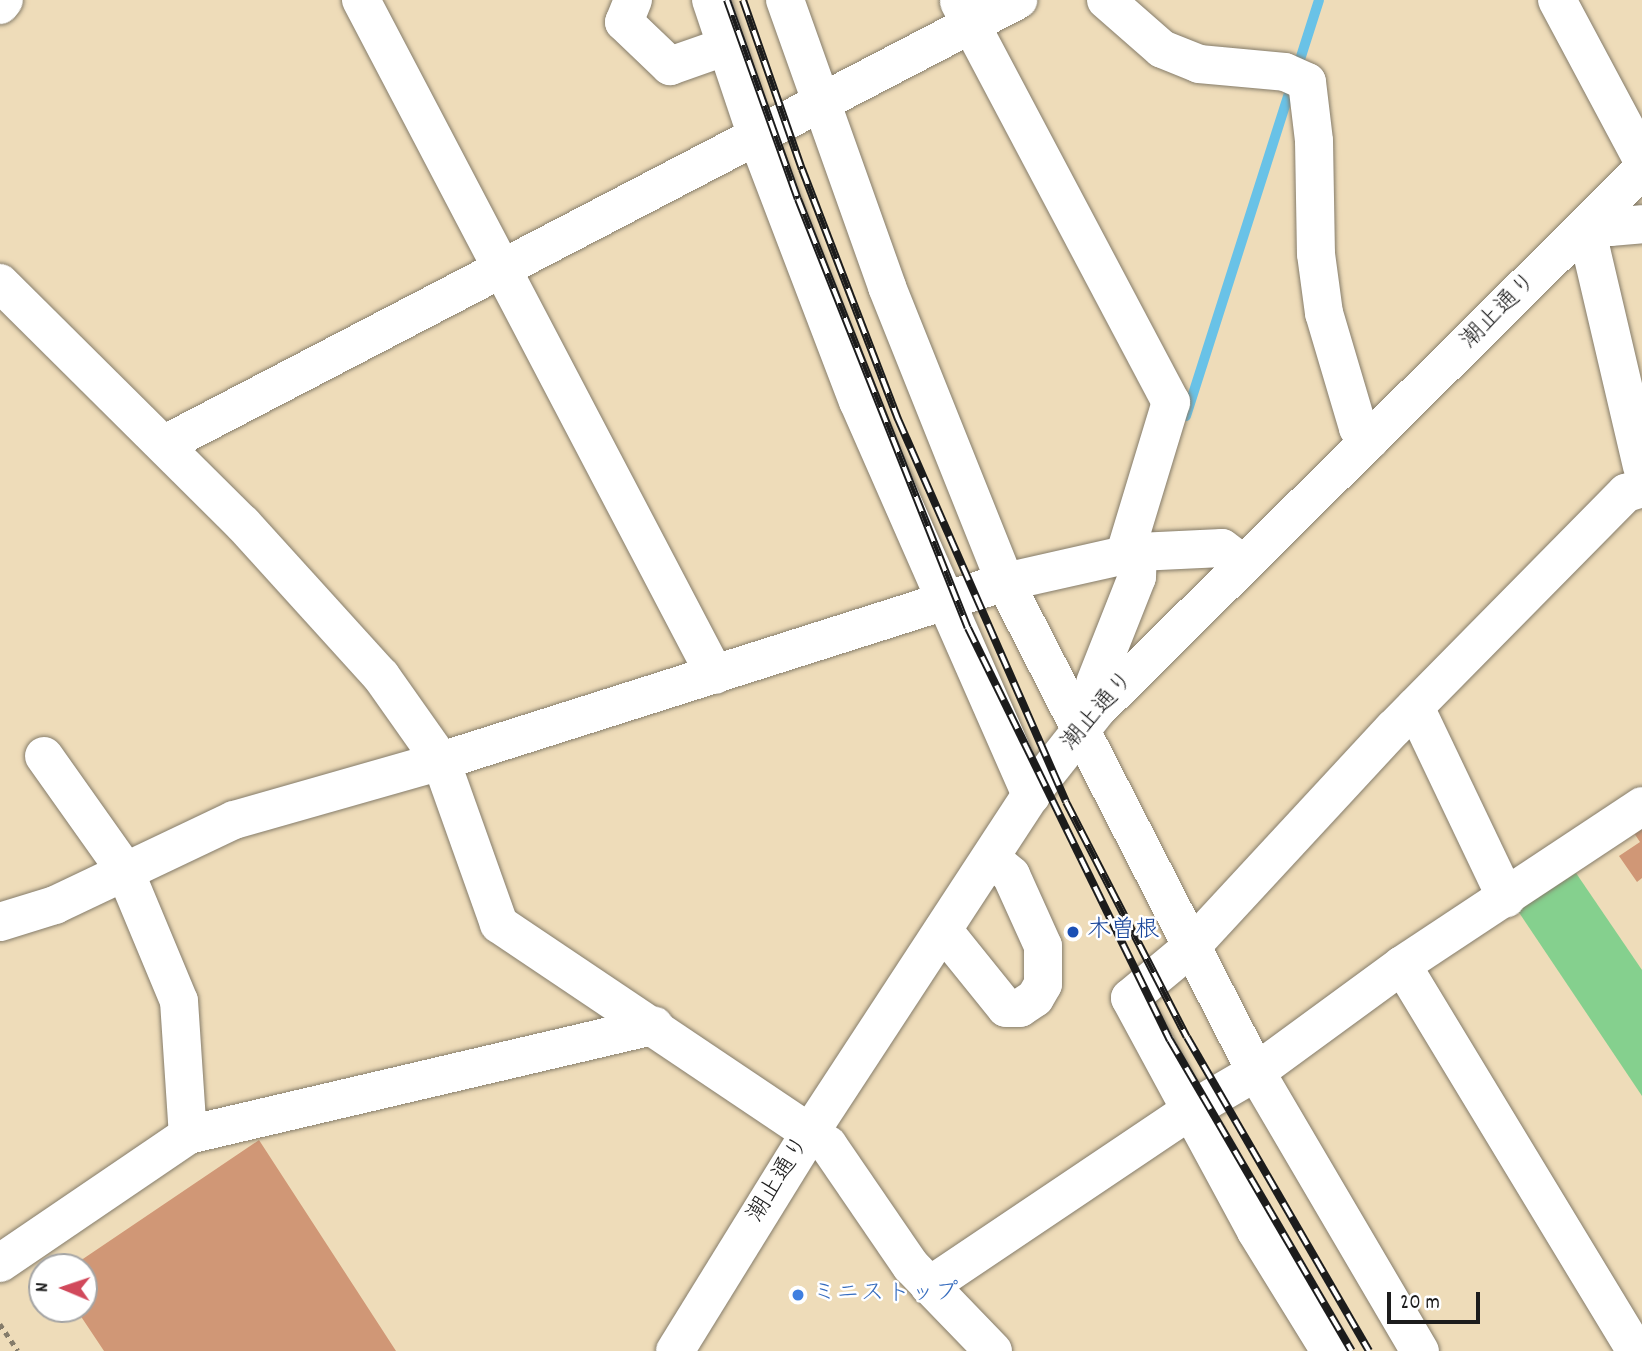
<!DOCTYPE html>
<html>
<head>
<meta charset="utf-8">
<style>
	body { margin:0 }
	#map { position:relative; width:1642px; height:1351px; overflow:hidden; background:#eedcb9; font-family:Dekko,"Klee One",sans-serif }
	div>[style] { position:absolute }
	.green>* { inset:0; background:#85d08e }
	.stream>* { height:10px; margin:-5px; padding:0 5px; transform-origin:5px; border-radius:5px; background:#69c2e7 }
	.building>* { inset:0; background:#d09776 }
	.path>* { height:4.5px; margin-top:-2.25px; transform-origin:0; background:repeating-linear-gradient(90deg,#857c6a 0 5px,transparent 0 10px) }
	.roads { filter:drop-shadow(0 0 2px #857c6a) drop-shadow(0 0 2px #857c6a) }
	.minor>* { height:38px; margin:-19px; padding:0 19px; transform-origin:19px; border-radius:19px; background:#fff }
	.rail>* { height:8px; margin-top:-4px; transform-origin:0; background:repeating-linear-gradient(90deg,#fff 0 16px,#1c1c1c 0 32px); box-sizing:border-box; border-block:2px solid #1c1c1c }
	.dots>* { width:19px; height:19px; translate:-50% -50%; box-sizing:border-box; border:4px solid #fff; border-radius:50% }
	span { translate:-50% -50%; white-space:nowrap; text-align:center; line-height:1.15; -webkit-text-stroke:5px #fff; paint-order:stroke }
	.street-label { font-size:24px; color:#1c1c1c }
	.transit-label { font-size:24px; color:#164399 }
	.left { translate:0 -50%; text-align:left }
	.shop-label { font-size:24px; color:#366cbe }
	.north { position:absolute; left:28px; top:1253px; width:70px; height:70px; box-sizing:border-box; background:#fff; border:2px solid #a4a4a4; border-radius:50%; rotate:272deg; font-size:19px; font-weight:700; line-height:28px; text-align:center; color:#1c1c1c }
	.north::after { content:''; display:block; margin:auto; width:24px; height:32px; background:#d1495b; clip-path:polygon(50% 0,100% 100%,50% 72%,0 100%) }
	.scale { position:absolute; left:1387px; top:1292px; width:93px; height:32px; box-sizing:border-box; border:4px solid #1c1c1c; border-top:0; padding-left:9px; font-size:21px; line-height:24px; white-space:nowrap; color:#1c1c1c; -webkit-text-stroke:5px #fff; paint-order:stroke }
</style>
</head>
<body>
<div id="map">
	<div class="green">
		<i style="clip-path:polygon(1576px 873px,1642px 970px,1642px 1096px,1518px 911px)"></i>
	</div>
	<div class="stream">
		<i style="left:1297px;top:69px;width:72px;rotate:-72.3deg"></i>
		<i style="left:1186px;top:416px;width:349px;rotate:-72.3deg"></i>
	</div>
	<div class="building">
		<i style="clip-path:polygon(1642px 828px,1642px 878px,1637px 882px,1619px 856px,1640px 842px,1634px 833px)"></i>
		<i style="clip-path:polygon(259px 1140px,396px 1351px,104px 1351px,76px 1309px,84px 1309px,84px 1267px,71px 1267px)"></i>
	</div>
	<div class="path">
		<i style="left:0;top:1324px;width:32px;rotate:56deg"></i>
	</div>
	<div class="roads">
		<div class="minor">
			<i style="left:361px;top:0;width:762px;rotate:62.33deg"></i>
			<i style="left:633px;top:0;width:24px;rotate:112deg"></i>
			<i style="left:624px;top:22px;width:64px;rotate:43.7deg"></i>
			<i style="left:670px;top:66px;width:60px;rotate:-19.3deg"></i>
			<i style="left:711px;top:0;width:145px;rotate:71.4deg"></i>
			<i style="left:757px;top:137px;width:283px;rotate:69.1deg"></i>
			<i style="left:858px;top:401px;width:431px;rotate:66.3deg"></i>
			<i style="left:785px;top:0;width:305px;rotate:70.4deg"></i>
			<i style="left:887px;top:287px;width:318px;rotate:68.2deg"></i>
			<i style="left:1005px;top:582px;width:551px;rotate:62.88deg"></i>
			<i style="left:1256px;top:1072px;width:324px;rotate:59.6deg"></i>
			<i style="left:1106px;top:0;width:74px;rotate:41.2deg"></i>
			<i style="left:1162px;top:49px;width:40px;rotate:22deg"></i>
			<i style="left:1199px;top:64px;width:86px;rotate:5.3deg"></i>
			<i style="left:1285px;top:72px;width:24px;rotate:24deg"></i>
			<i style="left:1307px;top:82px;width:59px;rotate:83.2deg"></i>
			<i style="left:1314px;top:141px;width:113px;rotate:89deg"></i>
			<i style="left:1316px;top:254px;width:60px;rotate:82.3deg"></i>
			<i style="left:1324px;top:313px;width:120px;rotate:73.5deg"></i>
			<i style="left:1358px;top:428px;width:17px;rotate:45deg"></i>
			<i style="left:1557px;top:0;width:180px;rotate:61.9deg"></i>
			<i style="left:959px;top:2px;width:453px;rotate:62.1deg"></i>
			<i style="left:1171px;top:402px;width:158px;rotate:106.9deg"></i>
			<i style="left:0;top:5px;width:6px;rotate:-51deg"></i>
			<i style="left:1597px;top:216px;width:17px;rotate:40deg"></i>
			<i style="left:1610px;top:227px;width:32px;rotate:-5deg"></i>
			<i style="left:1577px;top:235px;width:20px;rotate:45deg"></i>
			<i style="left:1591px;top:249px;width:223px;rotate:76.8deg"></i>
			<i style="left:0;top:283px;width:342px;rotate:44.8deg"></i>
			<i style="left:243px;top:524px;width:205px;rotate:47.8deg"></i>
			<i style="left:381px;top:676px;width:104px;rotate:54.8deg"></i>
			<i style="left:441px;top:761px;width:173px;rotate:70.4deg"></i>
			<i style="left:499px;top:924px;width:396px;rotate:33.9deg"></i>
			<i style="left:828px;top:1145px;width:147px;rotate:55.6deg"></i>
			<i style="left:911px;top:1266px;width:118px;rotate:46deg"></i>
			<i style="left:165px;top:444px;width:962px;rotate:-27.5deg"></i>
			<i style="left:1095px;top:683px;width:114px;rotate:-68.4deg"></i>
			<i style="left:1137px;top:577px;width:25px;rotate:-88deg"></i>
			<i style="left:1415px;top:707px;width:212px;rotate:64.5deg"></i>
			<i style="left:44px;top:756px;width:138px;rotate:54.7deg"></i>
			<i style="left:124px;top:869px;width:143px;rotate:67.4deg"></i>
			<i style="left:179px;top:1001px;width:134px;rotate:86.2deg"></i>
			<i style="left:0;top:922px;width:58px;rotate:-17.2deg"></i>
			<i style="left:55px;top:905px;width:198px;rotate:-25.4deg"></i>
			<i style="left:234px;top:820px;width:215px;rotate:-15.9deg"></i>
			<i style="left:441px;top:761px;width:592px;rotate:-17.61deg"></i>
			<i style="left:1005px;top:582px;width:136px;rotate:-12.7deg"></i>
			<i style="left:1138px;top:552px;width:84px;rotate:-2.7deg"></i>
			<i style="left:1222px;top:548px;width:25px;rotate:37deg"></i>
			<i style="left:943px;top:930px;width:100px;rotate:51.1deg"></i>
			<i style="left:1006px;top:1008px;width:14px"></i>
			<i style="left:1020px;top:1008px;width:18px;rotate:-34deg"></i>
			<i style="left:1035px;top:998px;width:16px;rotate:-60deg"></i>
			<i style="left:1043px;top:984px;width:38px;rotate:-90deg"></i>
			<i style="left:1043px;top:946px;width:78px;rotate:-114.3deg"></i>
			<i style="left:1011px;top:875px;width:25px;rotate:-140deg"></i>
			<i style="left:1402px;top:965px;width:451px;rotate:58.8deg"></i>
			<i style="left:0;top:1263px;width:227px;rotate:-34.2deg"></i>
			<i style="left:188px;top:1135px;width:479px;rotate:-13.2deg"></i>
			<i style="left:929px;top:1286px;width:316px;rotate:-33.9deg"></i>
			<i style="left:1191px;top:1110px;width:75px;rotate:-30.3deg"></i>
			<i style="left:1256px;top:1072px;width:181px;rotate:-36.2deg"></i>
			<i style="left:1402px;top:965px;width:288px;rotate:-33.5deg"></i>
			<i style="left:675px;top:1351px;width:259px;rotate:-58.3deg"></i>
			<i style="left:811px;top:1131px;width:411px;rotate:-56.8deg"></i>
			<i style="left:1036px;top:787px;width:97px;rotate:-51.7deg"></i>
			<i style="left:1096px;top:711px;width:769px;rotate:-44.74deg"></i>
			<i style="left:1330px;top:1351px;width:141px;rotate:-121.7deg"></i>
			<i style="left:1256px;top:1231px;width:265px;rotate:-118.4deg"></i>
			<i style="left:1130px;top:998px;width:78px;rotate:-39.8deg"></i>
			<i style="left:1190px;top:948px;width:299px;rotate:-47.2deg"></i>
			<i style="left:1393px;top:729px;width:332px;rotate:-45.4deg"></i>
			<i style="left:1626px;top:493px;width:17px;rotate:-17deg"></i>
		</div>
	</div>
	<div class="rail">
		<i style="left:727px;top:0;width:211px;rotate:70.4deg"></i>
		<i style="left:798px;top:199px;width:461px;rotate:68.4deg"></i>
		<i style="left:968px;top:628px;width:459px;rotate:63.9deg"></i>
		<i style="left:1170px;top:1040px;width:360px;rotate:59.7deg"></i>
		<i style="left:743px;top:0;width:179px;rotate:70.8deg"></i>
		<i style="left:802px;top:169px;width:268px;rotate:69deg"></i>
		<i style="left:898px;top:419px;width:418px;rotate:66.3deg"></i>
		<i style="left:1066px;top:802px;width:264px;rotate:62.8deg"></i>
		<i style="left:1187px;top:1037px;width:363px;rotate:59.9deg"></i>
	</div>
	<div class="dots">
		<i style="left:1073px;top:932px;background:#1a4fb4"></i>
		<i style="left:798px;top:1295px;background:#3f7fe0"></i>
	</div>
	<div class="street-label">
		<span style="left:1500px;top:312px;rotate:-45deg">潮止通り</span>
		<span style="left:1099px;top:712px;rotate:-49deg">潮止通り</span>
		<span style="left:780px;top:1180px;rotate:-58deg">潮止通り</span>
	</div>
	<div class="transit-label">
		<span class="left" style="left:1087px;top:932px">木曽根</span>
	</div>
	<div class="shop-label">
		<span class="left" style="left:812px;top:1295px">ミニストップ</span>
	</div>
	<div class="north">N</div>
	<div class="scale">20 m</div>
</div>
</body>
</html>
